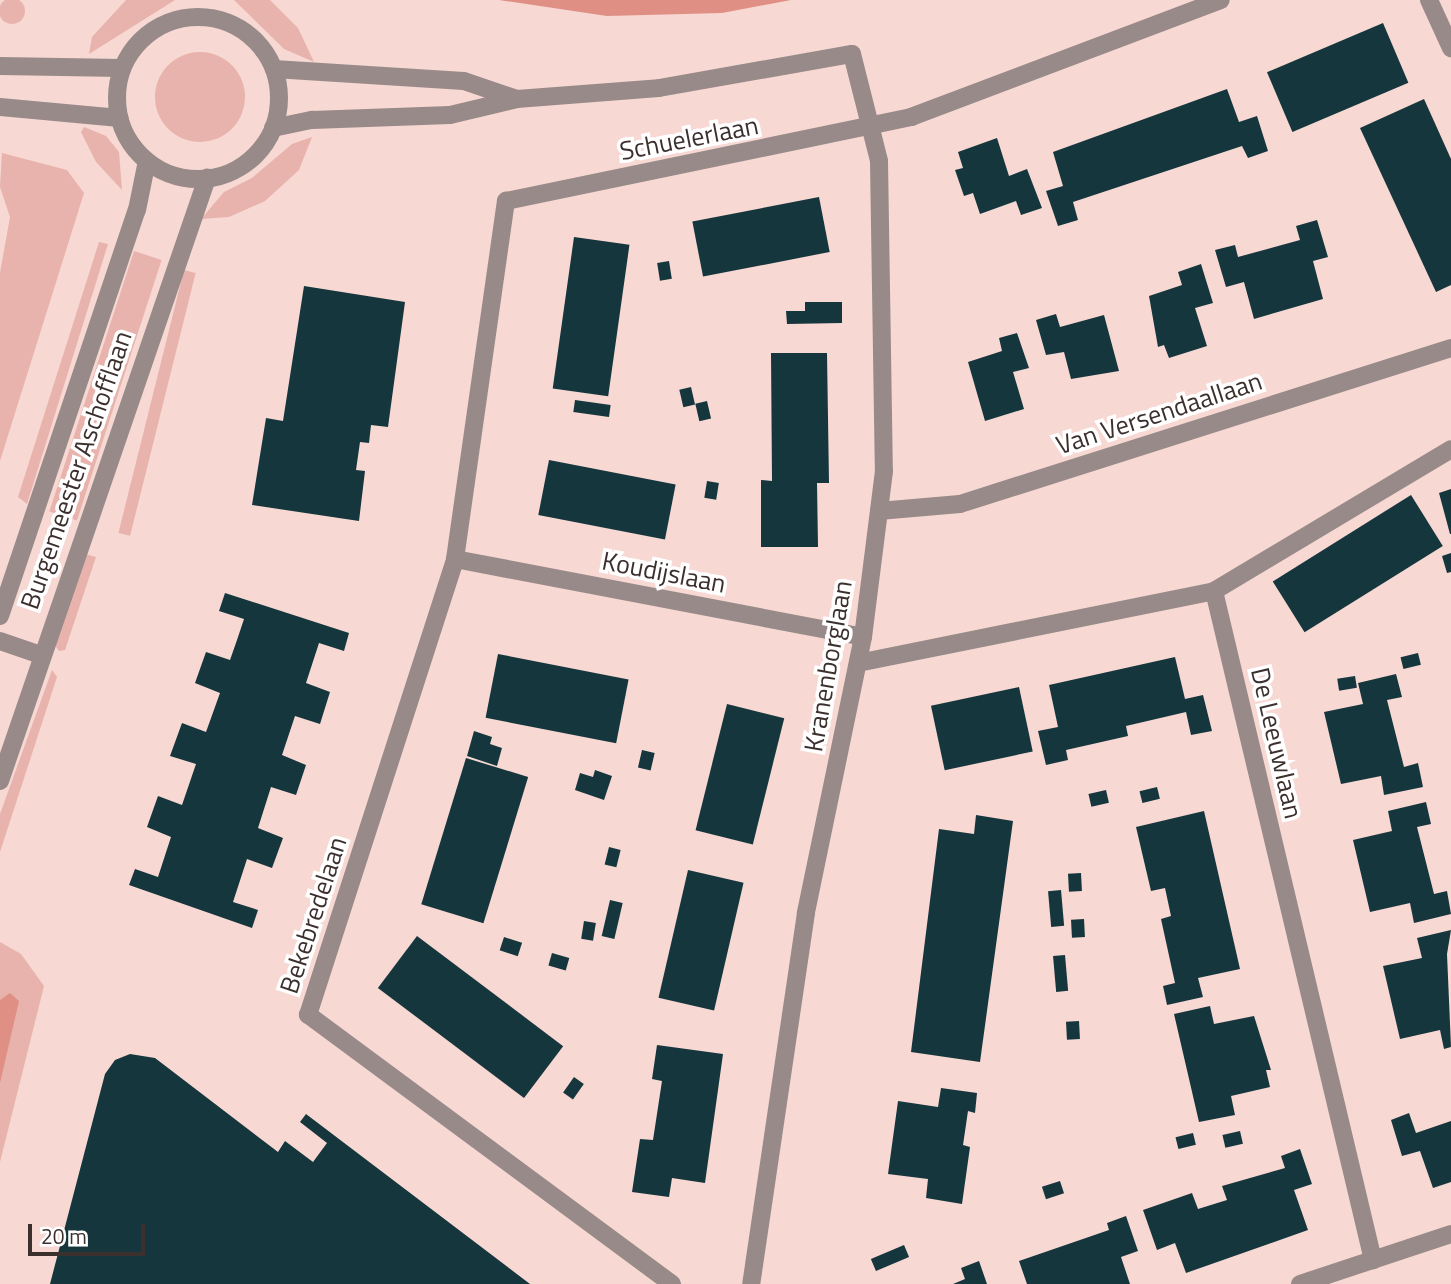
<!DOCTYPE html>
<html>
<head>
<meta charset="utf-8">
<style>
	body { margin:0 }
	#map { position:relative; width:1451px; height:1284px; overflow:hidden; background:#f7d8d3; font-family:"Titillium Web",sans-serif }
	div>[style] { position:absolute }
	.green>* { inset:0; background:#e8b3ac; transform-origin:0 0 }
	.round { border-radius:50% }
	.water>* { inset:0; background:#e08f85 }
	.building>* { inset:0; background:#15363d; transform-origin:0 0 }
	.minor>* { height:18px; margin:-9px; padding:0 9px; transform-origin:9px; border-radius:9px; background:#978a88 }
	.minor>.ring { margin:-9px; padding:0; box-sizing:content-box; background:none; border:18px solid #978a88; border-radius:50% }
	span { translate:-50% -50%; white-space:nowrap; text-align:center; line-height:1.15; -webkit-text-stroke:7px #fff; paint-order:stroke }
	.street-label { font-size:26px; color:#3c302e }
	.scale { position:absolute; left:28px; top:1224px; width:117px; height:32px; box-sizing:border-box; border:4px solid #3c302e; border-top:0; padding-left:9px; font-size:21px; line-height:24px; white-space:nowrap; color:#3c302e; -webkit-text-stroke:5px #fff; paint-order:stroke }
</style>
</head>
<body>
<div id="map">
	<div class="green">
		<i class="round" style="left:-1px;top:-2px;width:26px;height:26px"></i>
		<i style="clip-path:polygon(126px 0,175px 0,89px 54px,92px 37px)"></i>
		<i style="clip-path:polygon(234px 0,270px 0,298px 28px,314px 62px,284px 49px)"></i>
		<i class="round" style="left:155px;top:52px;width:90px;height:90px"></i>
		<i style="clip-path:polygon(84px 127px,106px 136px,119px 152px,122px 190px,96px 162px,81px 132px)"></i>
		<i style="clip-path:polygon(312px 137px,299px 170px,265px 201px,229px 217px,201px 219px,224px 192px,252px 178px,292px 144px)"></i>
		<i style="clip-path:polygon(2px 153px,67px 170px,84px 193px,0 461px,0 273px,10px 217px,0 187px)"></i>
		<i style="clip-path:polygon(99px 242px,108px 244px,27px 504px,18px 497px)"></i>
		<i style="left:134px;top:251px;width:29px;height:274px;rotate:18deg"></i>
		<i style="left:184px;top:270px;width:12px;height:271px;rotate:14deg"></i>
		<i style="clip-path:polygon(85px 554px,96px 557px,65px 650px,59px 651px,55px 645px)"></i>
		<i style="clip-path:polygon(52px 670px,57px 677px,0 852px,0 814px)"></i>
		<i style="clip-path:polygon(0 942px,21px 954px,44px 986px,0 1162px)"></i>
	</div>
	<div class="water">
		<i style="clip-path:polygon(499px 0,791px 0,722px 13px,607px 16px)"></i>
		<i style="clip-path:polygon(10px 993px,19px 1001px,0 1083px,0 1000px)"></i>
	</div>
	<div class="building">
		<i style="left:1383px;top:23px;width:65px;height:126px;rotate:67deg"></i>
		<i style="clip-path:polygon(1227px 89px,1239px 122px,1257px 116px,1268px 151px,1248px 158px,1242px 146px,1073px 202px,1078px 220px,1058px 226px,1046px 191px,1063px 186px,1053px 152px)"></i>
		<i style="clip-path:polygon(1424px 99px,1451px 159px,1451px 285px,1436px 292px,1360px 128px)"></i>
		<i style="clip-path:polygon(997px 138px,1009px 176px,1027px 169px,1042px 208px,1021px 215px,1016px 201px,980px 214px,973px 193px,964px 196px,955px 170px,963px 168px,958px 152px)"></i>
		<i style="left:819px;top:197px;width:56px;height:129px;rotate:79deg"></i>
		<i style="clip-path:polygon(1317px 220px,1328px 257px,1313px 261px,1323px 299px,1254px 319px,1244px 282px,1226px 287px,1215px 250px,1235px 245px,1238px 257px,1300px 240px,1296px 226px)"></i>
		<i style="left:574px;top:237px;width:56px;height:153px;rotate:8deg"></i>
		<i style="left:669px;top:261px;width:18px;height:12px;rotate:81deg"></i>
		<i style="clip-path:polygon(1201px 264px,1213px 303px,1195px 308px,1207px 346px,1169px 358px,1164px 345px,1158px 347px,1149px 296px,1182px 285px,1178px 272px)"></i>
		<i style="clip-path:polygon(304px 286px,405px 302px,388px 427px,371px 425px,369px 443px,360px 442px,356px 470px,365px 471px,359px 521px,252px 505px,266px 418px,283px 421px)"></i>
		<i style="clip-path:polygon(805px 302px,842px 302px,842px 323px,787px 324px,786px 311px,805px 311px)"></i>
		<i style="clip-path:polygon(1056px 314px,1060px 327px,1104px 315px,1119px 371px,1071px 379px,1064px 352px,1046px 355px,1036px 320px)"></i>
		<i style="clip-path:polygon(1017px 333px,1029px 368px,1013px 372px,1024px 409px,985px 421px,968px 362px,1002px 351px,999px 338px)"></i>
		<i style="clip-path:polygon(771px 353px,827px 353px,829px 483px,817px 483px,818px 547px,761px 547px,761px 480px,772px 481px)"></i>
		<i style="left:691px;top:387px;width:18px;height:12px;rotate:77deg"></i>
		<i style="left:575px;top:400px;width:36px;height:12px;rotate:8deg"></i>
		<i style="left:707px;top:401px;width:18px;height:12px;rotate:77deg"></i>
		<i style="left:549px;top:460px;width:129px;height:56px;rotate:11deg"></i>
		<i style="left:707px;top:481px;width:12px;height:17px;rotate:9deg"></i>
		<i style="clip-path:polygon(1451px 489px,1451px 534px,1450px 534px,1439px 493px)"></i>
		<i style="left:1411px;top:495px;width:60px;height:163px;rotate:58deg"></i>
		<i style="clip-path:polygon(1451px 553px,1451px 572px,1447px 573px,1442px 556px)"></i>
		<i style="clip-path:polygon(225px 593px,349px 633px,344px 651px,319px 643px,306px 683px,330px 692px,320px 724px,295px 716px,282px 755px,306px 765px,296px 795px,271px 787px,258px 828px,283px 838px,272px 868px,247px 859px,233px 902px,258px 910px,252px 928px,129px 885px,135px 869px,158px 877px,171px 837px,147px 827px,158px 796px,182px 805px,196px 764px,170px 756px,182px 723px,206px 732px,220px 693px,195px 683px,206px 652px,230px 660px,237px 640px,244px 619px,219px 611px)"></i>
		<i style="left:1418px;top:653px;width:12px;height:18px;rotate:76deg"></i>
		<i style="left:498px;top:654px;width:133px;height:65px;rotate:11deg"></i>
		<i style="clip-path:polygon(1175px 657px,1185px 699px,1203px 695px,1212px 731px,1191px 735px,1186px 712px,1126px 726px,1128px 736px,1066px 750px,1068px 760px,1046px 765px,1038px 731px,1058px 727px,1049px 685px)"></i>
		<i style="clip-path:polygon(1396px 674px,1402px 697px,1387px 700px,1404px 767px,1418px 763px,1423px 787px,1384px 795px,1381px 776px,1341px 784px,1324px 712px,1363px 704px,1358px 683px)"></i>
		<i style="left:1355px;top:676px;width:12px;height:18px;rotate:81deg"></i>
		<i style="left:1019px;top:687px;width:66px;height:90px;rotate:78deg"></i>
		<i style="left:727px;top:704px;width:59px;height:130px;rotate:14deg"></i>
		<i style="clip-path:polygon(474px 731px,492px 737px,490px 744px,502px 748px,497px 766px,467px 756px)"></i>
		<i style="left:642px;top:750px;width:13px;height:18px;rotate:13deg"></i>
		<i style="left:466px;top:758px;width:65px;height:153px;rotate:17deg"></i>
		<i style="clip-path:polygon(595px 770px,612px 776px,604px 800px,575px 790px,580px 773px,593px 777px)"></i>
		<i style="left:1157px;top:787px;width:12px;height:18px;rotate:76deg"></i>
		<i style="left:1106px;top:790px;width:13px;height:18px;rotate:77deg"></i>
		<i style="clip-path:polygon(1426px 802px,1431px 824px,1417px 827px,1434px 894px,1447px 891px,1451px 914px,1414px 923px,1410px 903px,1370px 912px,1353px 840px,1392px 831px,1388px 811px)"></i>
		<i style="clip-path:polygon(1204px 811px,1240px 969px,1198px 978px,1203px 997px,1167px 1005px,1163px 986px,1175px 983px,1161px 919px,1171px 916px,1165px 888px,1151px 891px,1136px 827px)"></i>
		<i style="clip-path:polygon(976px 815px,1013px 821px,980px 1062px,911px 1052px,939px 829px,974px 834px)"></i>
		<i style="left:609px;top:847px;width:12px;height:18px;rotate:14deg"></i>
		<i style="left:688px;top:870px;width:57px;height:131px;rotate:13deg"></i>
		<i style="left:1081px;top:873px;width:18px;height:13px;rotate:87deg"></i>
		<i style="left:1061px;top:890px;width:36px;height:13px;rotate:85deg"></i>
		<i style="left:610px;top:900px;width:13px;height:37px;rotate:13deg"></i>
		<i style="left:1084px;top:919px;width:18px;height:13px;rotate:87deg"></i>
		<i style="left:584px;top:921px;width:12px;height:18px;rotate:9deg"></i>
		<i style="clip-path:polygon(1451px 930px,1447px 954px,1451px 1047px,1444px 1049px,1440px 1030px,1400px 1039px,1383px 966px,1422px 958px,1417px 938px)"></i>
		<i style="left:417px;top:936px;width:183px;height:65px;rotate:37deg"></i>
		<i style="left:504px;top:937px;width:19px;height:14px;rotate:18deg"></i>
		<i style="left:552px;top:953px;width:18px;height:13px;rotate:16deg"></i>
		<i style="left:1065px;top:955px;width:36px;height:12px;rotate:85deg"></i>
		<i style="clip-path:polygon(1210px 1006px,1214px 1024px,1254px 1016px,1271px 1070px,1266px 1070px,1270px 1087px,1231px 1096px,1235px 1115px,1199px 1122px,1174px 1014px)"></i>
		<i style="left:1079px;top:1021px;width:18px;height:13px;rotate:87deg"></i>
		<i style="clip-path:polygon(657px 1045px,723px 1054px,705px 1183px,672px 1178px,669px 1197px,632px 1192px,640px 1139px,653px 1140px,662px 1081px,652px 1079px)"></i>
		<i style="clip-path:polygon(130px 1054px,155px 1058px,278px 1152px,285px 1141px,313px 1162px,327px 1143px,300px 1122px,306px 1114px,530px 1284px,50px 1284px,105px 1074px,115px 1060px)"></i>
		<i style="left:574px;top:1077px;width:12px;height:19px;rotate:35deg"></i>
		<i style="clip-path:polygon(941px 1088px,977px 1093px,975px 1113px,968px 1111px,963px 1145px,970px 1147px,962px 1204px,926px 1198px,928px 1179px,888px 1174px,898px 1101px,938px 1107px)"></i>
		<i style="clip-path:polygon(1409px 1113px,1416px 1133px,1451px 1121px,1451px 1182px,1433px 1188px,1420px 1151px,1402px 1156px,1391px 1120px)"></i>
		<i style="left:1240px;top:1131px;width:13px;height:18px;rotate:77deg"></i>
		<i style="left:1193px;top:1133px;width:12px;height:18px;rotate:76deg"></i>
		<i style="clip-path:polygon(1300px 1149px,1312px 1184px,1294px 1190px,1308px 1230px,1186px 1273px,1175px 1243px,1157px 1250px,1143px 1210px,1192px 1193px,1198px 1209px,1227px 1200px,1222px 1186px,1285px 1168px,1281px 1156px)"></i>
		<i style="left:1060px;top:1181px;width:13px;height:19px;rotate:72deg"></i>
		<i style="clip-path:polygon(1126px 1216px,1138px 1251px,1121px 1257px,1130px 1284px,1027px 1284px,1019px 1261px,1109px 1230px,1107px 1223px)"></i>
		<i style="left:904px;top:1245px;width:13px;height:36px;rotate:67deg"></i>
		<i style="clip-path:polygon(979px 1261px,987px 1284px,953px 1284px,965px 1279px,961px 1268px)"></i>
	</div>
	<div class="minor">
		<i style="left:1429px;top:0;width:53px;rotate:65.4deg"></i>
		<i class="ring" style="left:117px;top:17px;width:144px;height:144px"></i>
		<i style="left:0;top:66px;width:122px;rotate:0.9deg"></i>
		<i style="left:274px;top:69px;width:190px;rotate:3.6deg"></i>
		<i style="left:464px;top:81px;width:56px;rotate:18.8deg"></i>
		<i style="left:0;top:107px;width:120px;rotate:5.3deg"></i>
		<i style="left:273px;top:128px;width:40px;rotate:-12deg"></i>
		<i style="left:312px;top:120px;width:138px;rotate:-2.1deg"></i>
		<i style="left:450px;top:115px;width:69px;rotate:-13.4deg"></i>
		<i style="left:517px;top:99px;width:142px;rotate:-4.4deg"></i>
		<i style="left:659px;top:88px;width:196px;rotate:-10deg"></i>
		<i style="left:852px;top:54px;width:110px;rotate:75.8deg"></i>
		<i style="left:879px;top:161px;width:310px;rotate:89.1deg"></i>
		<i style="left:884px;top:471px;width:167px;rotate:97.2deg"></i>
		<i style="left:863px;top:637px;width:282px;rotate:101.7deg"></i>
		<i style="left:806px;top:913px;width:375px;rotate:98.4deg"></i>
		<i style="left:879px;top:511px;width:81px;rotate:-4.9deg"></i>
		<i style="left:960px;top:504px;width:515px;rotate:-17.63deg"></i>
		<i style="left:455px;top:559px;width:415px;rotate:10.8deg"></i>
		<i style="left:1214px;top:591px;width:276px;rotate:-30.9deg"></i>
		<i style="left:0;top:616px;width:428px;rotate:-71.4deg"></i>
		<i style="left:137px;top:210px;width:50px;rotate:-78.5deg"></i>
		<i style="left:0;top:641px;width:43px;rotate:18.9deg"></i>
		<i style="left:858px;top:663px;width:363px;rotate:-11.4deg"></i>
		<i style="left:1214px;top:591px;width:688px;rotate:76.63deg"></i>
		<i style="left:0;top:781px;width:638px;rotate:-71.05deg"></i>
		<i style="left:672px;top:1284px;width:453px;rotate:-143.5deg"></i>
		<i style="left:308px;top:1015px;width:479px;rotate:-72.1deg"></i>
		<i style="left:455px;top:559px;width:362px;rotate:-81.9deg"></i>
		<i style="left:506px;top:201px;width:414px;rotate:-11.7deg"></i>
		<i style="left:911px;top:117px;width:331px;rotate:-20.7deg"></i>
		<i style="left:1300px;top:1284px;width:159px;rotate:-18.3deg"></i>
	</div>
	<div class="street-label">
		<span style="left:689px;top:138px;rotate:-11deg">Schuelerlaan</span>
		<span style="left:1159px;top:413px;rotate:-18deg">Van Versendaallaan</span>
		<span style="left:76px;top:470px;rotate:-71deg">Burgemeester Aschofflaan</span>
		<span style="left:664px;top:572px;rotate:11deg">Koudijslaan</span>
		<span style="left:828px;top:666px;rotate:-80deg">Kranenborglaan</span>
		<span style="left:1277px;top:743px;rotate:77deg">De Leeuwlaan</span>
		<span style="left:313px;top:915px;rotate:-72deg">Bekebredelaan</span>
	</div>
	<div class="scale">20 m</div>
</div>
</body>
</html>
